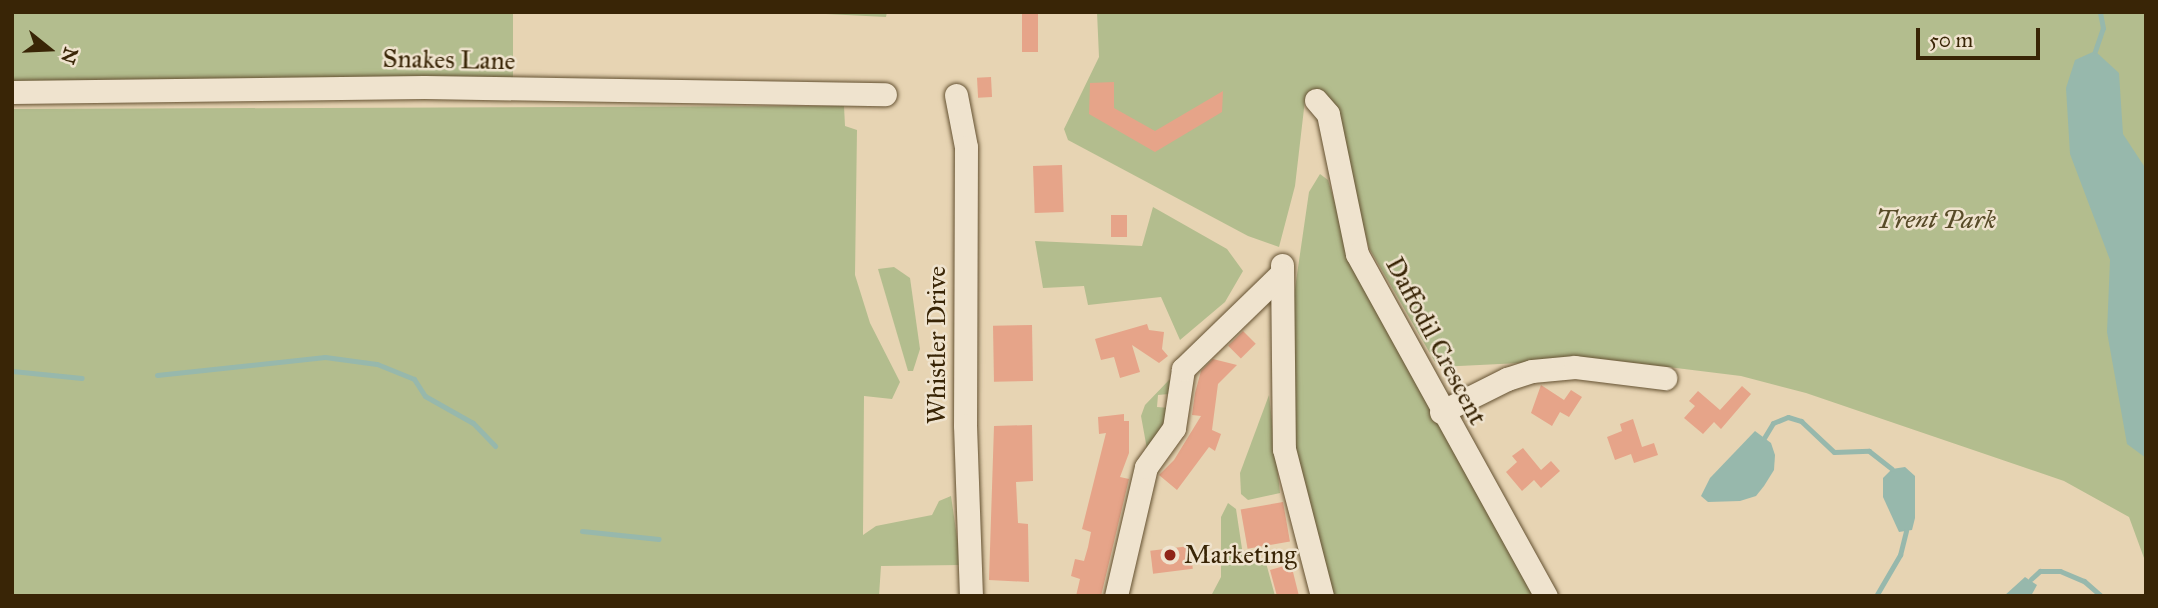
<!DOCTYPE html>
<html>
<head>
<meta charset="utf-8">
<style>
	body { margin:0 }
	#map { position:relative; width:2158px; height:608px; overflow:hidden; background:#e7d4b3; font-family:"IM FELL Great Primer",serif }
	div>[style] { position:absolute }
	.green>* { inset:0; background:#b3bd8e; transform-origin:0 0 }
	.water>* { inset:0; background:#97b8ac }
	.stream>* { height:5px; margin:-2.5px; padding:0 2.5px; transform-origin:2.5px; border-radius:2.5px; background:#97b8ac }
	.building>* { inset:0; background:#e6a489; transform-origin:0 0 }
	.roads { filter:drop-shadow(0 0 2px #645131) drop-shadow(0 0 2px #645131) }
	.minor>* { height:23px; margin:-11.5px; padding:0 11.5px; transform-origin:11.5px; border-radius:11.5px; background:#efe3ce }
	.dots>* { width:19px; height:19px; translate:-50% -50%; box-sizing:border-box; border:4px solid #efe3ce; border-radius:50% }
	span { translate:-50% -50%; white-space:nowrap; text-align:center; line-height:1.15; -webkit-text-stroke:5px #efe3ce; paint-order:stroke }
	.street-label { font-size:26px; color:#392506 }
	.park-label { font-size:26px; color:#584b28; font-style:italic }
	.poi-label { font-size:26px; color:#392506 }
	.left { translate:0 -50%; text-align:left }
	.frame { position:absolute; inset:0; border:14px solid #392506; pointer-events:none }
	.north { position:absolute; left:14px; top:14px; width:70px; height:70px; -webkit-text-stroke:5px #efe3ce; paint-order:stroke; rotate:108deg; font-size:19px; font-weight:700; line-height:28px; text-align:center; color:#392506 }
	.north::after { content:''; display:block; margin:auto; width:24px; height:32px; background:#392506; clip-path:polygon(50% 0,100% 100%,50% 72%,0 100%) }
	.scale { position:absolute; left:1916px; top:28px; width:124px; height:32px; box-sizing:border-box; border:4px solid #392506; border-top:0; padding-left:9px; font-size:21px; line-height:24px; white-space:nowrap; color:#392506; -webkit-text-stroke:5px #efe3ce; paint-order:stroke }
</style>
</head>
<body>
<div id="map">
	<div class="green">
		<i style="left:12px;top:12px;width:501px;height:70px"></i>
		<i style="clip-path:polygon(786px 12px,887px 12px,886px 17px)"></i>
		<i style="clip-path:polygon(1097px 12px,2146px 12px,2146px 596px,2144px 558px,2129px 517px,2064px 481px,1806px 393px,1741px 376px,1603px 359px,1438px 367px,1369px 248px,1332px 108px,1305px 100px,1295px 186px,1279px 247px,1248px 236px,1068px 140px,1064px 129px,1099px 57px)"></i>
		<i style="clip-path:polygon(844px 106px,845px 126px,857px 130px,855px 275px,870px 323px,900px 382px,892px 399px,864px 396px,863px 535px,876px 526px,932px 515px,939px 501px,951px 496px,961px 565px,881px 566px,879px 596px,12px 596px,12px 109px)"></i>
		<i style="clip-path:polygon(1320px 174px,1328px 180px,1352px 259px,1539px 596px,1334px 596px,1293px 447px,1291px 316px,1309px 192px)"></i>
		<i style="clip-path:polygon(1153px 207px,1227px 249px,1243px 271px,1225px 302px,1180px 340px,1161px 297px,1088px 305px,1084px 286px,1043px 288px,1035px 241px,1142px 246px)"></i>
		<i style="clip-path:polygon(894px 267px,910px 278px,920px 349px,913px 371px,908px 371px,878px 269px)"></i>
		<i style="clip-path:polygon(1170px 379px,1169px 394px,1158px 395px,1157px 407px,1169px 408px,1165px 421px,1147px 449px,1141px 416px,1145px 405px)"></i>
		<i style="clip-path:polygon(1269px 395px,1280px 493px,1248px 500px,1241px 494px,1240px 473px)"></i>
		<i style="clip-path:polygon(1228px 503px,1236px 509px,1244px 562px,1265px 559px,1275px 596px,1211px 596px,1221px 577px,1221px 517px)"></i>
	</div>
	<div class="water">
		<i style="clip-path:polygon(2095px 51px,2119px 73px,2123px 134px,2146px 169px,2146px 458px,2127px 444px,2107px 332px,2110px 260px,2070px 154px,2066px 88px,2075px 60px)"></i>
		<i style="clip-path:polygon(1755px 431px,1771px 443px,1775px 455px,1774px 470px,1764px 486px,1756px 496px,1740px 501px,1708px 502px,1701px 496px,1710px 478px)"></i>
		<i style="clip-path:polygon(1905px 467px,1915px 476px,1915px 518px,1912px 530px,1899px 532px,1883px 497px,1883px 478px,1892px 469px)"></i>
		<i style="clip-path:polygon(2025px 577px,2037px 585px,2031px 596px,2004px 596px)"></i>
	</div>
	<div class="stream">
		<i style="left:2095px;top:51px;width:24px;rotate:-71deg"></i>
		<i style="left:2103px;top:28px;width:16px;rotate:-101deg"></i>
		<i style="left:12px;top:371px;width:70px;rotate:5.7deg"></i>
		<i style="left:157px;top:375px;width:169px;rotate:-6.1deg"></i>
		<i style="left:325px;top:357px;width:52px;rotate:7.7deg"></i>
		<i style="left:377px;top:364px;width:40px;rotate:22deg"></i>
		<i style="left:414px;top:379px;width:20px;rotate:57deg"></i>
		<i style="left:425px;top:396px;width:55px;rotate:29.4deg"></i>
		<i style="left:473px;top:423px;width:32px;rotate:46deg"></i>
		<i style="left:1764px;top:438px;width:17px;rotate:-59deg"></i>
		<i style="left:1773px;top:423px;width:16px;rotate:-22deg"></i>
		<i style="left:1788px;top:417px;width:14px;rotate:17deg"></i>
		<i style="left:1801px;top:421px;width:45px;rotate:43.2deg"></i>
		<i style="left:1834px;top:452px;width:35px;rotate:-2deg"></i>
		<i style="left:1869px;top:451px;width:29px;rotate:38deg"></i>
		<i style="left:582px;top:531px;width:77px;rotate:5.9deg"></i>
		<i style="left:2031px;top:579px;width:12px;rotate:-42deg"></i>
		<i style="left:2040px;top:571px;width:20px"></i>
		<i style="left:2060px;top:571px;width:26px;rotate:23deg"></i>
		<i style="left:2084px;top:581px;width:23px;rotate:41deg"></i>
		<i style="left:1876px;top:596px;width:48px;rotate:-59.7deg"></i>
		<i style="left:1900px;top:555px;width:25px;rotate:-76deg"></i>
	</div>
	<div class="building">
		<i style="left:1022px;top:12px;width:16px;height:40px"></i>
		<i style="left:991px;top:77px;width:20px;height:14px;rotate:87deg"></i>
		<i style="clip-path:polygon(1114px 82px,1114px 108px,1155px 131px,1223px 91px,1222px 112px,1155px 152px,1089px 114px,1090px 83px)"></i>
		<i style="left:1062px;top:165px;width:47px;height:29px;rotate:88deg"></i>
		<i style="left:1111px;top:215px;width:16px;height:22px"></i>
		<i style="clip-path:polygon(1147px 324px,1149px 330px,1164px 332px,1162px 349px,1168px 356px,1159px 363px,1132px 345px,1140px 372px,1120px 378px,1114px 357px,1101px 360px,1095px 339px)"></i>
		<i style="left:1032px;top:325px;width:56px;height:39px;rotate:89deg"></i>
		<i style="left:1243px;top:331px;width:18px;height:21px;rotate:45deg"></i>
		<i style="clip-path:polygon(1213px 359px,1237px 365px,1218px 384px,1212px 430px,1221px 434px,1215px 451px,1209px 447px,1177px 490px,1159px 475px,1174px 460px,1201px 416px,1192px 415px,1195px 393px,1201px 371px)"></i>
		<i style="clip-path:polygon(1541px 385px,1564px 400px,1571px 390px,1582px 397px,1569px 417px,1560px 412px,1552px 426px,1531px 413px)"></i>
		<i style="clip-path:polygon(1742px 386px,1751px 394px,1721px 429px,1714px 422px,1703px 434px,1684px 418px,1695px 406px,1689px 401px,1698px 391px,1720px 410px)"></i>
		<i style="clip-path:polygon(1124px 414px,1124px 421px,1129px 421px,1129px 453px,1120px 477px,1129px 479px,1101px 596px,1076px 596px,1080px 579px,1071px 576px,1075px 559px,1084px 561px,1088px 547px,1091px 532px,1082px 529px,1106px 433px,1099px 434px,1098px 417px)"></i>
		<i style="clip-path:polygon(1633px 419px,1642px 447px,1654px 443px,1658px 455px,1634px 463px,1631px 454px,1615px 460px,1607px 437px,1622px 431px,1620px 424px)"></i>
		<i style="clip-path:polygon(1032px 425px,1033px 481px,1016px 482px,1018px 523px,1028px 524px,1029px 582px,989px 580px,994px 426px)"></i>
		<i style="clip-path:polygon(1523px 448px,1541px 470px,1551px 461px,1560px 471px,1541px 488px,1534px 480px,1522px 491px,1506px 472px,1517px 462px,1512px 456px)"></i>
		<i style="left:1283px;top:502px;width:40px;height:43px;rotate:80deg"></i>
		<i style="left:1190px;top:546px;width:23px;height:40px;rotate:83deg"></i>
		<i style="clip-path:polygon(1291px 564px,1299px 596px,1277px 596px,1270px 570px)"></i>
	</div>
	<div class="roads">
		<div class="minor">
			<i style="left:12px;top:92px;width:412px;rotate:-0.7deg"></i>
			<i style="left:424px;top:87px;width:461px;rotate:0.9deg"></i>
			<i style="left:956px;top:95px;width:53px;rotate:79.1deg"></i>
			<i style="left:966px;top:147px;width:278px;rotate:90.2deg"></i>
			<i style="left:965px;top:425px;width:171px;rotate:88deg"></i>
			<i style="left:1316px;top:100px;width:18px;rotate:49deg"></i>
			<i style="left:1328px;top:114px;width:143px;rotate:78.3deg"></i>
			<i style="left:1357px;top:254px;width:391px;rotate:61.1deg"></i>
			<i style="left:1282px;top:265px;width:184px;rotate:89.4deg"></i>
			<i style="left:1284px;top:449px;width:152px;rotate:75.5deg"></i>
			<i style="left:1441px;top:412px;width:74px;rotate:-26.6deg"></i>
			<i style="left:1507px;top:379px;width:26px;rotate:-18deg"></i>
			<i style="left:1532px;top:371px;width:43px;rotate:-5.3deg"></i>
			<i style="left:1575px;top:367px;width:91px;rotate:7deg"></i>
			<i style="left:1116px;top:596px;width:132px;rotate:-76.9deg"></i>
			<i style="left:1146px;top:467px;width:48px;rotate:-54.3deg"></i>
			<i style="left:1174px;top:428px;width:60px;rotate:-81.3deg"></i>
			<i style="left:1183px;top:369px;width:136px;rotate:-44.1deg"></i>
		</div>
	</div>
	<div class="dots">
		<i style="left:1170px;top:555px;background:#8f2418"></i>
	</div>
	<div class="street-label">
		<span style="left:449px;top:60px;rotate:1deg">Snakes Lane</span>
		<span style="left:1436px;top:341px;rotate:62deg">Daffodil Crescent</span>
		<span style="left:937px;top:345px;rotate:-90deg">Whistler Drive</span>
	</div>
	<div class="park-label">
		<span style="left:1936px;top:220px">Trent Park</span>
	</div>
	<div class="poi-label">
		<span class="left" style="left:1184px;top:555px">Marketing</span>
	</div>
	<div class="frame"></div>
	<div class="north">N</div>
	<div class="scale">50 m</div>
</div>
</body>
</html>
